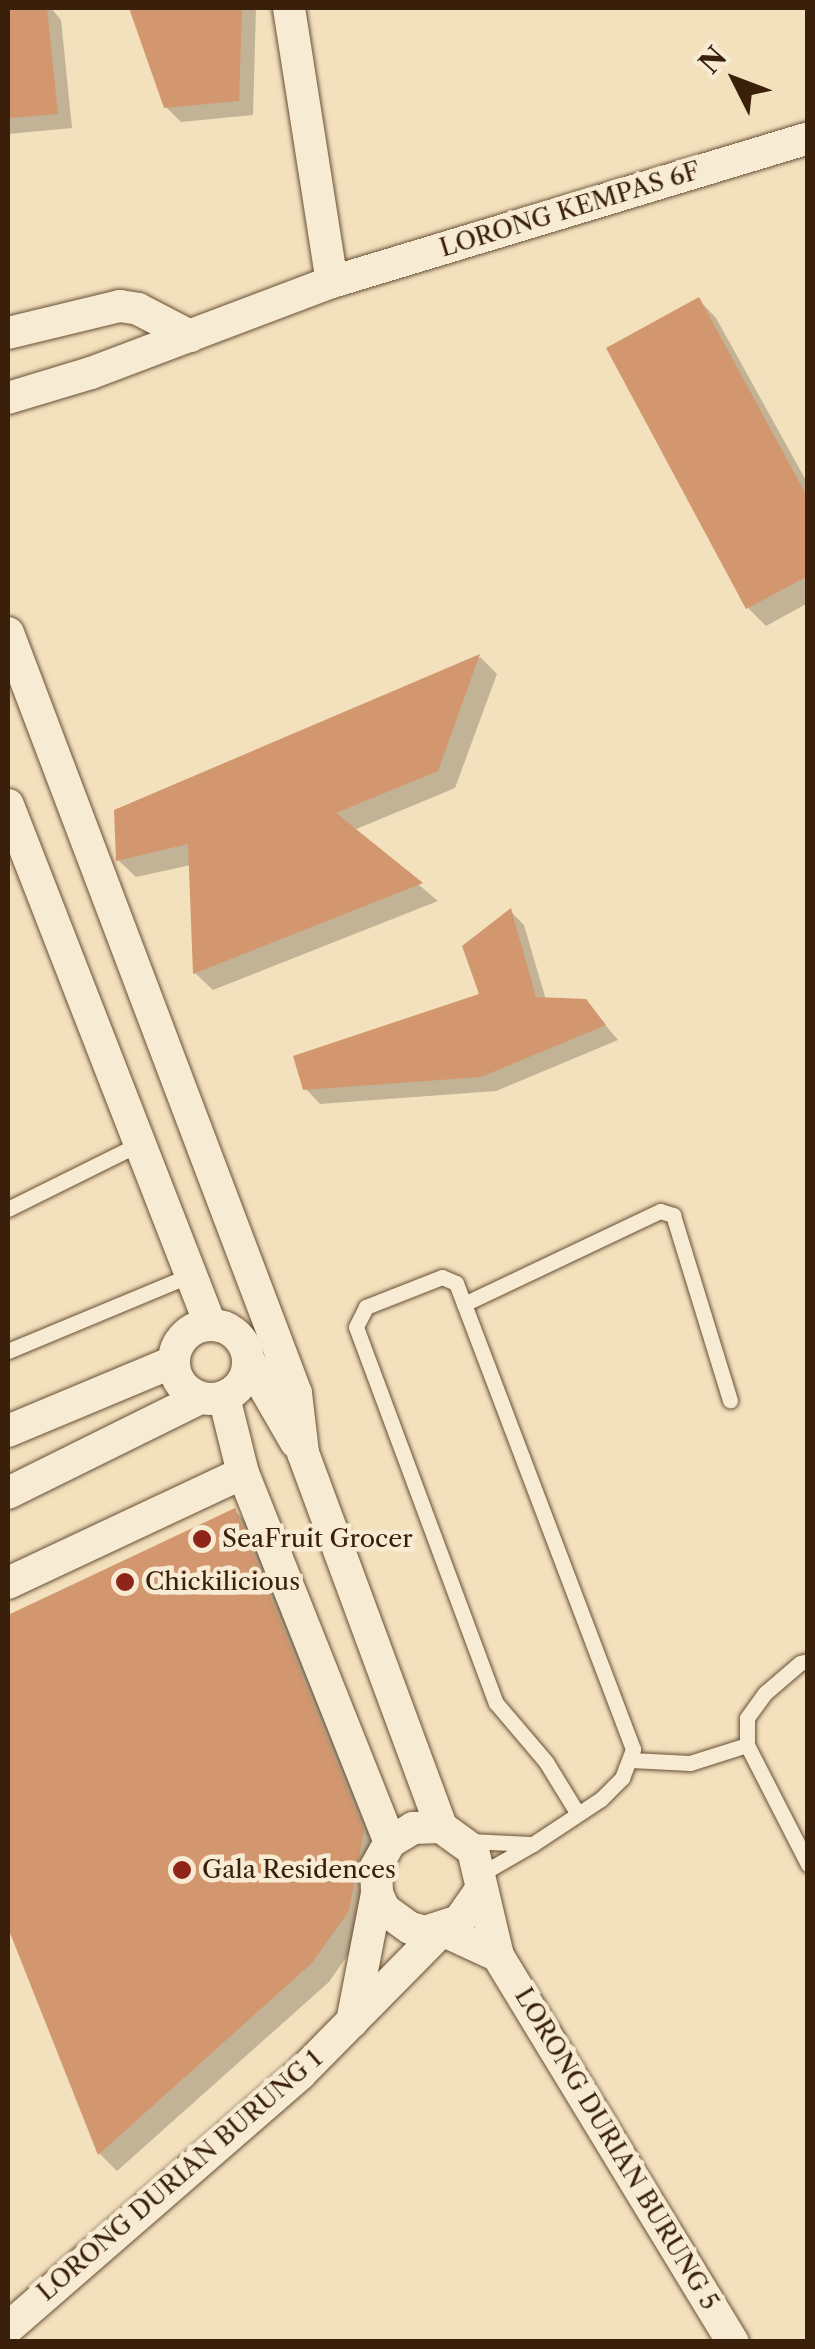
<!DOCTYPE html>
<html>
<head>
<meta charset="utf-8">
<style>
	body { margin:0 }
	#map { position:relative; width:815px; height:2349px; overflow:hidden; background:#f3e0bc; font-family:"Libre Caslon Text",serif }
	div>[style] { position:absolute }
	.shadow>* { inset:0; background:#0003 }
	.building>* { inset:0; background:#d3976f }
	.roads { filter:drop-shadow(0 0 2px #685037) drop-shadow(0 0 2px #685037) }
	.service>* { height:15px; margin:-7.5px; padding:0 7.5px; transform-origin:7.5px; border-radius:7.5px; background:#f7ebd3 }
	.minor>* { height:32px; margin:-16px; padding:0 16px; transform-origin:16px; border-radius:16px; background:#f7ebd3 }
	.minor>.ring { margin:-16px; padding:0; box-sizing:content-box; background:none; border:32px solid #f7ebd3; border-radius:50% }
	.dots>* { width:28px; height:28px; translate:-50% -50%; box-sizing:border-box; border:5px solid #f7ebd3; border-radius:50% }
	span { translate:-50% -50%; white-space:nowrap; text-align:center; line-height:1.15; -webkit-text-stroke:9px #f7ebd3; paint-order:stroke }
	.street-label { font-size:25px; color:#3a200b }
	.poi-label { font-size:25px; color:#3a200b }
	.left { translate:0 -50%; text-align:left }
	.frame { position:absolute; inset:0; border:10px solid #3a200b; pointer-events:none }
	.north { position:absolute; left:685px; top:30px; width:100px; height:100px; -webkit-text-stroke:8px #f7ebd3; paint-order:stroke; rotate:312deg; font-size:28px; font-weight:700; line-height:40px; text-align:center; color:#3a200b }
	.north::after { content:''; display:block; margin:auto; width:35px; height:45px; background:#3a200b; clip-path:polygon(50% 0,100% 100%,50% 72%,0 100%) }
</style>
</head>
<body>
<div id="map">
	<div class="shadow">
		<i style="clip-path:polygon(8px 8px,51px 8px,61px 20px,72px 128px,8px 134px)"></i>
		<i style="clip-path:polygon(132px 8px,256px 8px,253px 115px,181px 122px,166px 107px)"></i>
		<i style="clip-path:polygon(699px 300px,716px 318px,808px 484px,808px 603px,766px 626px,748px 608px,609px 349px)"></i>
		<i style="clip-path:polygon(480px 657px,497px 674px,455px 788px,354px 830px,438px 901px,213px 990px,195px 973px,191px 865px,136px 877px,118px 860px,116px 812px)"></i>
		<i style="clip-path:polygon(510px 911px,524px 925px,546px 1000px,585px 1001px,618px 1040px,496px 1091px,320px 1104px,306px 1089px,482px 995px)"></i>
		<i style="clip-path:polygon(235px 1511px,253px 1529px,381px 1850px,366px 1929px,329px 1982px,117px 2171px,100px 2154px,8px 1922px,8px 1617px)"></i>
	</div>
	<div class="building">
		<i style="clip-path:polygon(8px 8px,47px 8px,58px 114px,8px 118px)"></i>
		<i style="clip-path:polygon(129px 8px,242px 8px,239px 101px,164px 108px)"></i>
		<i style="clip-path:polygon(699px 297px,808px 498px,808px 576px,746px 609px,606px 348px)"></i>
		<i style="clip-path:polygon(480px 654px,438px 771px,336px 813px,423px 883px,193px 974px,188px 844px,116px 861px,114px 810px)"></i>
		<i style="clip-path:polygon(511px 908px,536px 997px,586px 999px,606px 1025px,481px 1077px,303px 1090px,293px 1056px,479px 994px,462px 946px)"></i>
		<i style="clip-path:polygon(235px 1508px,364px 1831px,349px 1911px,311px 1964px,98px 2155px,8px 1928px,8px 1615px)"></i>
	</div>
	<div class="roads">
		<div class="service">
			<i style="left:8px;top:1209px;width:146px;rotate:-26.4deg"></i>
			<i style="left:464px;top:1304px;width:217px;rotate:-25.4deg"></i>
			<i style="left:660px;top:1211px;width:14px;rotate:17deg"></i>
			<i style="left:673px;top:1215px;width:194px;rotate:72.9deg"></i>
			<i style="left:8px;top:1351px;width:198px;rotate:-22.6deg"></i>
			<i style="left:808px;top:1661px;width:8px;rotate:166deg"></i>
			<i style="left:800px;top:1663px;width:46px;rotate:139.4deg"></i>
			<i style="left:765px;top:1693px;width:31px;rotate:126deg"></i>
			<i style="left:747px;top:1718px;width:27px;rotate:90deg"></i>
			<i style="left:747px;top:1745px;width:134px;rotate:62.9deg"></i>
			<i style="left:631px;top:1760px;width:59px;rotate:2.9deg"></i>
			<i style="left:690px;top:1763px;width:60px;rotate:-17.5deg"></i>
			<i style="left:469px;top:1841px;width:62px;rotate:2.8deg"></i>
			<i style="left:481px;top:1874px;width:60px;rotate:-30deg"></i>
			<i style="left:533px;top:1844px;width:82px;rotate:-33.5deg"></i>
			<i style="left:601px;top:1799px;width:30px;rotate:-45deg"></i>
			<i style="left:622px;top:1778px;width:31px;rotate:-69deg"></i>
			<i style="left:633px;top:1749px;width:498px;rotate:-110.8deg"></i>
			<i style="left:456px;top:1283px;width:15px;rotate:-157deg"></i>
			<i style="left:442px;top:1277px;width:82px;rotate:158.5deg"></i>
			<i style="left:366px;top:1307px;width:22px;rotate:117deg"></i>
			<i style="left:356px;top:1327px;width:401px;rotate:69.6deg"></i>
			<i style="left:496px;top:1703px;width:77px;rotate:49.7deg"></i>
			<i style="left:546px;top:1762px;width:61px;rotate:58.4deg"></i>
		</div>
		<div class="minor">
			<i style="left:289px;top:8px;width:277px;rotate:81.1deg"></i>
			<i style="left:8px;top:333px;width:115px;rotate:-13.6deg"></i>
			<i style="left:120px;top:306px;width:18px;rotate:9deg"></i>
			<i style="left:138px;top:309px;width:59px;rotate:27.4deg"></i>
			<i style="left:8px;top:398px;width:87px;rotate:-16.8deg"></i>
			<i style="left:91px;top:373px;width:258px;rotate:-20.7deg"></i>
			<i style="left:332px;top:282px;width:497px;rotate:-16.8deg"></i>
			<i style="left:8px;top:633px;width:813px;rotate:69.25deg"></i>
			<i style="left:296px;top:1393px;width:60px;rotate:83.3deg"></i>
			<i style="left:303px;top:1453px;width:399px;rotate:69.7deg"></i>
			<i style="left:8px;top:805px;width:557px;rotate:68.73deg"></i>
			<i class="ring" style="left:174px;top:1325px;width:42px;height:42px"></i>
			<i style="left:248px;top:1359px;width:96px;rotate:60deg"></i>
			<i style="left:224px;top:1397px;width:78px;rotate:76deg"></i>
			<i style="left:243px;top:1473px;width:397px;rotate:68.3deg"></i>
			<i style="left:8px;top:1431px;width:179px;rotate:-22.7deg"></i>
			<i style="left:8px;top:1493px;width:214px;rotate:-26.3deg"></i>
			<i style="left:8px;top:1583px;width:259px;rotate:-25.1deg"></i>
			<i style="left:480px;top:1891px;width:37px;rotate:125deg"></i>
			<i style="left:459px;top:1921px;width:35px;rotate:162deg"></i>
			<i style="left:426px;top:1932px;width:16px;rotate:-166deg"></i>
			<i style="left:410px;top:1928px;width:32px;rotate:-144deg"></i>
			<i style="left:384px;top:1909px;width:17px;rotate:-114deg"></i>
			<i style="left:377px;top:1893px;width:26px;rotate:-92deg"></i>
			<i style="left:376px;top:1867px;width:29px;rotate:-61deg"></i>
			<i style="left:390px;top:1842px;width:27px;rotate:-31deg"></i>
			<i style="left:413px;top:1828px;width:28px;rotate:-2deg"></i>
			<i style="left:441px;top:1827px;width:39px;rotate:36deg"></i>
			<i style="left:473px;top:1850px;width:109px;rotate:76.7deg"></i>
			<i style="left:498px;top:1956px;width:452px;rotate:58.7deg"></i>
			<i style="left:352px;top:2022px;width:131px;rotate:-79deg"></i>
			<i style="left:8px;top:2328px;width:387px;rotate:-41deg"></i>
			<i style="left:300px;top:2074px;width:202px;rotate:-45.4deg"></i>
			<i style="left:442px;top:1930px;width:62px;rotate:24.9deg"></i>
		</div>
	</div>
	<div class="dots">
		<i style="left:202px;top:1539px;background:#8f2418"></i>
		<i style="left:125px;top:1582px;background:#8f2418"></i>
		<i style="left:182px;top:1870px;background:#8f2418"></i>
	</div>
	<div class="street-label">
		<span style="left:570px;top:210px;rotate:-17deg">LORONG KEMPAS 6F</span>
		<span style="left:616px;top:2149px;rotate:59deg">LORONG DURIAN BURUNG 5</span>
		<span style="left:180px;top:2176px;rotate:-41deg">LORONG DURIAN BURUNG 1</span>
	</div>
	<div class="poi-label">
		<span class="left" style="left:222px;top:1539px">SeaFruit Grocer</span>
		<span class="left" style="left:145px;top:1582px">Chickilicious</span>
		<span class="left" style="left:202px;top:1870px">Gala Residences</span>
	</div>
	<div class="frame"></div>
	<div class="north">N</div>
</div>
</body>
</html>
